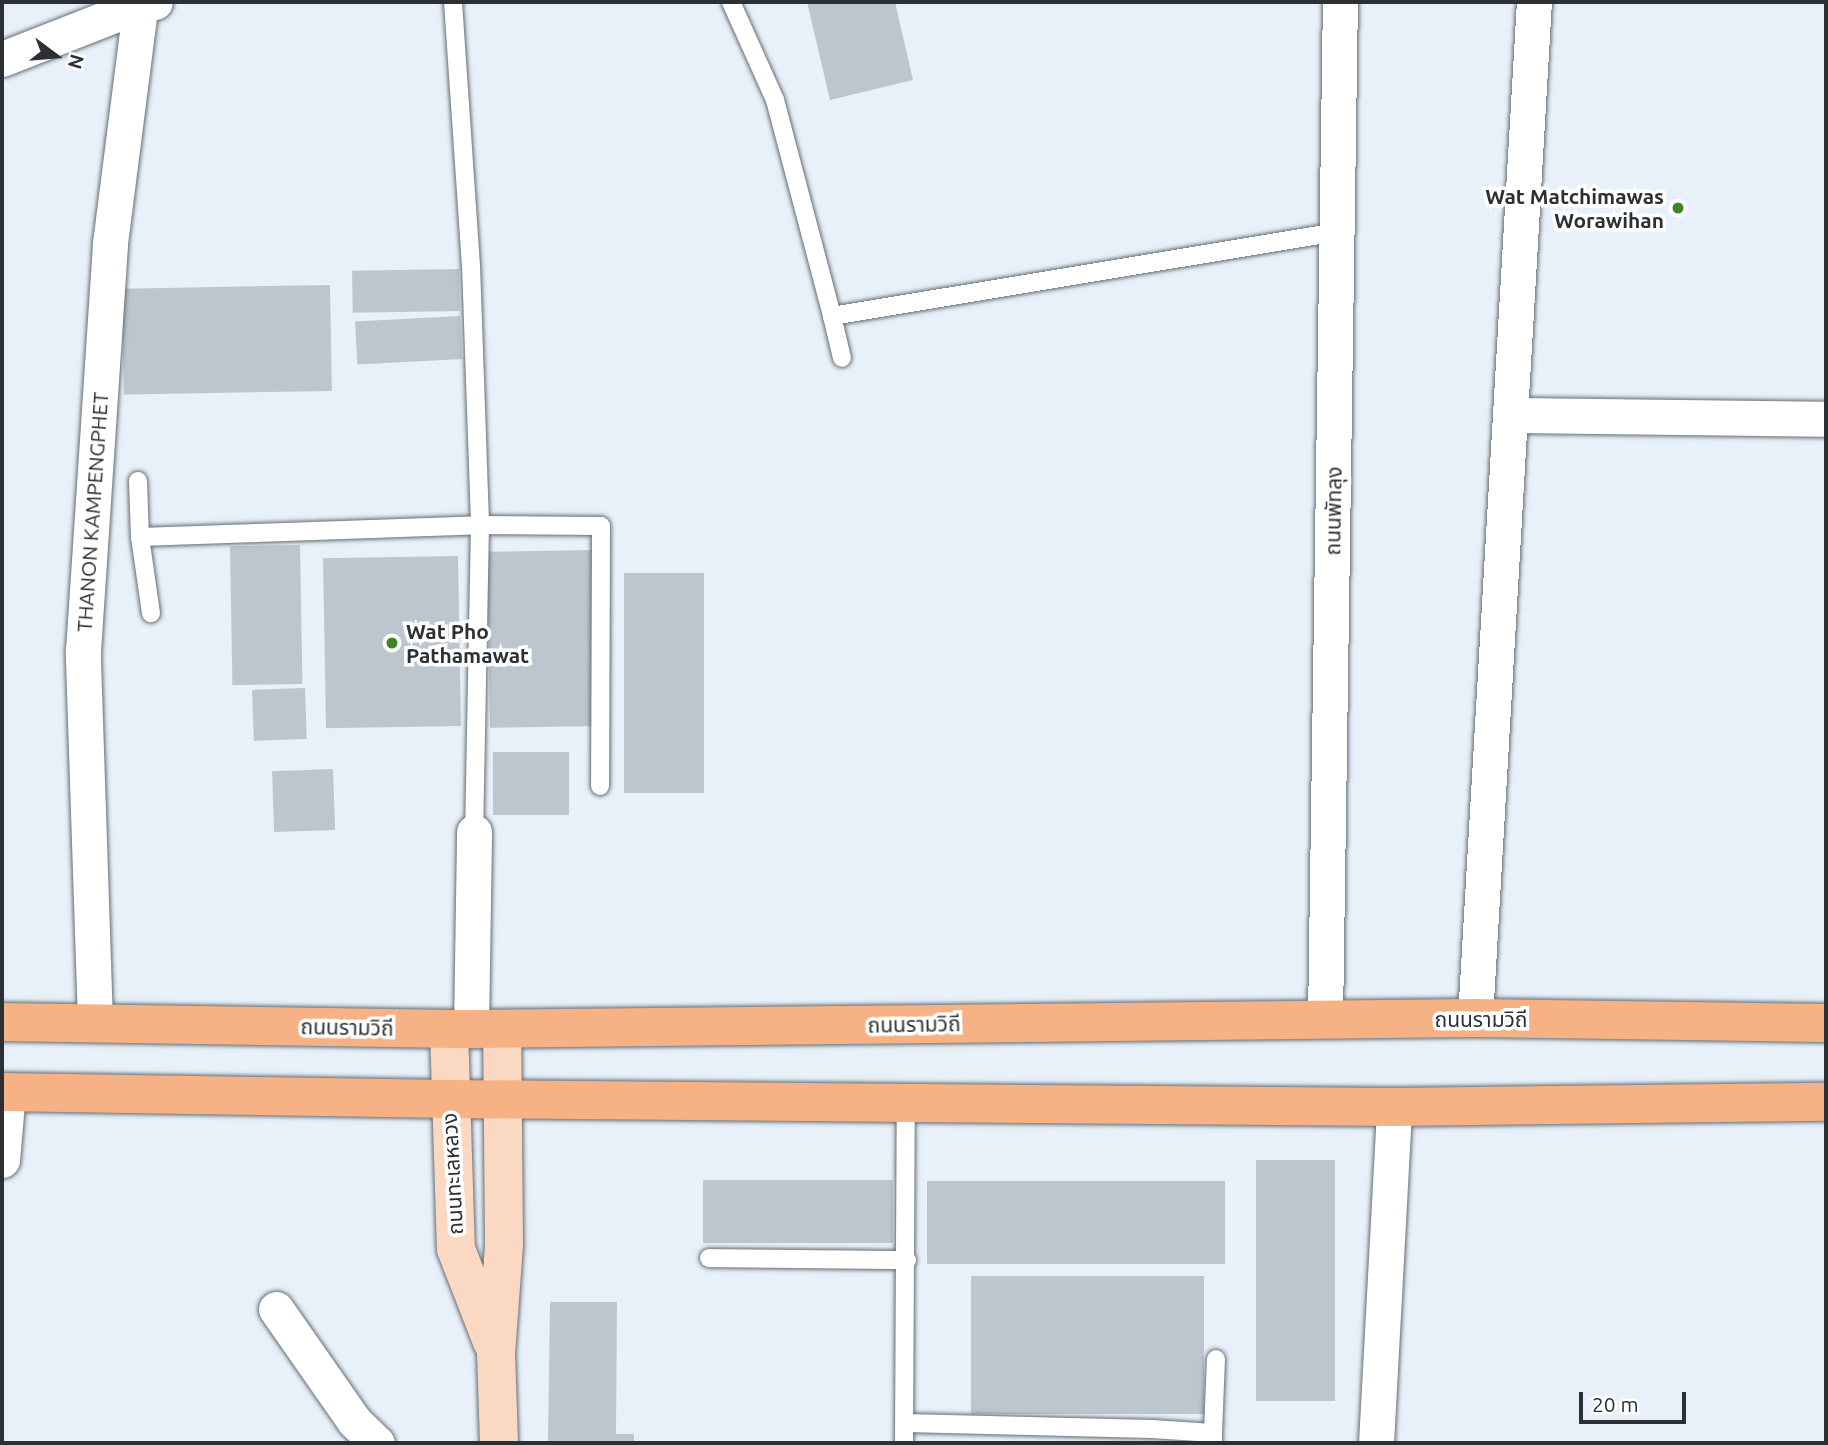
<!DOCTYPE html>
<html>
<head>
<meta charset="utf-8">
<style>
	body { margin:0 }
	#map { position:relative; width:1828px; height:1445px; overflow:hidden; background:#e8f1fa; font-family:Ubuntu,"Noto Sans Thai",sans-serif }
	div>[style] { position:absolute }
	.building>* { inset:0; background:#bdc6cf; transform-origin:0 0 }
	.roads { filter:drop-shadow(0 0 2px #656d74) drop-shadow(0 0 2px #656d74) }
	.lane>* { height:18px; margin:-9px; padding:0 9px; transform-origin:9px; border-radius:9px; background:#fff }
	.street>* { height:35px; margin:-17.5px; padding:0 17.5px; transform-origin:17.5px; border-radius:17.5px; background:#fff }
	.secondary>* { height:38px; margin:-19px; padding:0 19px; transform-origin:19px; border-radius:19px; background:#fad8c2 }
	.primary>* { height:38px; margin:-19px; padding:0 19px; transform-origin:19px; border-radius:19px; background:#f6b284 }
	.dots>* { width:19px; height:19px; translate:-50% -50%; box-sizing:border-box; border:4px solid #fff; border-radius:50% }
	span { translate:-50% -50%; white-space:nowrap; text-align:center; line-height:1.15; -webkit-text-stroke:7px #fff; paint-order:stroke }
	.poi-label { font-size:21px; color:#2c2f33; font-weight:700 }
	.right { translate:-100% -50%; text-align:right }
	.left { translate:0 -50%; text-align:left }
	.street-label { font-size:21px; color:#2c2f33 }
	.frame { position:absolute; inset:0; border:4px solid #2c2f33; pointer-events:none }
	.north { position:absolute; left:21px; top:21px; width:70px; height:70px; -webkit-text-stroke:5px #fff; paint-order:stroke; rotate:106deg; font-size:19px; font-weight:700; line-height:28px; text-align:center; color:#2c2f33 }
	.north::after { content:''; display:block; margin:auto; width:24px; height:32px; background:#2c2f33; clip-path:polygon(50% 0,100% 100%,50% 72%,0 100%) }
	.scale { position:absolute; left:1579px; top:1392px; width:107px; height:32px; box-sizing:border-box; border:4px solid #2c2f33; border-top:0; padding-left:9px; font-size:21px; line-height:24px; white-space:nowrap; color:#2c2f33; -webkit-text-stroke:5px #fff; paint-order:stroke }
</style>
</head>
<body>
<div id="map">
	<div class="building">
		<i style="clip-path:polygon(807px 2px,895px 2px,913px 80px,830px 100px)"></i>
		<i style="left:459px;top:269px;width:42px;height:107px;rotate:89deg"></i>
		<i style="left:330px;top:285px;width:106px;height:208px;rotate:89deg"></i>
		<i style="left:460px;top:316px;width:43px;height:105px;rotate:87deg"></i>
		<i style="left:300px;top:545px;width:139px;height:70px;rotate:89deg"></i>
		<i style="left:593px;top:550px;width:176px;height:106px;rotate:89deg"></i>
		<i style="left:458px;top:556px;width:170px;height:135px;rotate:89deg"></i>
		<i style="left:624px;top:573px;width:80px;height:220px"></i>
		<i style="left:305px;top:688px;width:51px;height:53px;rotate:88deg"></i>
		<i style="left:569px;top:752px;width:63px;height:76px;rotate:90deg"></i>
		<i style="left:333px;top:769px;width:61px;height:61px;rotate:88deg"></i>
		<i style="left:1335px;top:1160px;width:241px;height:79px;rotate:90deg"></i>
		<i style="left:703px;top:1180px;width:190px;height:63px"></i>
		<i style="left:927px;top:1181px;width:298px;height:83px"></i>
		<i style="left:971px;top:1276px;width:233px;height:138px"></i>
		<i style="clip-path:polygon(550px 1302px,617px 1302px,616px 1434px,634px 1434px,634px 1443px,548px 1443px)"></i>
	</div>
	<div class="roads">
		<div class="lane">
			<i style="left:453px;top:2px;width:264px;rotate:86.1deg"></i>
			<i style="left:471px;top:265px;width:260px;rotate:88deg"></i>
			<i style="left:480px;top:525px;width:307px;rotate:91.1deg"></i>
			<i style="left:731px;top:2px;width:107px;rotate:65.8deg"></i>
			<i style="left:775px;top:100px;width:223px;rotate:75.2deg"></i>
			<i style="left:832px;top:316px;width:512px;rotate:-9.44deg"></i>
			<i style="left:832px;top:316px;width:43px;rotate:76.6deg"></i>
			<i style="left:138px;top:481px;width:56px;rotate:88deg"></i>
			<i style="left:140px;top:537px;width:77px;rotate:81.8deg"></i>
			<i style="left:140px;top:537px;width:340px;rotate:-2deg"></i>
			<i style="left:480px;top:525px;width:121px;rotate:0.5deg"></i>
			<i style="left:601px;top:526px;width:260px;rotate:90.2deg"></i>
			<i style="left:709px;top:1258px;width:198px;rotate:0.6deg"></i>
			<i style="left:905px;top:1423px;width:247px;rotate:1.4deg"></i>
			<i style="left:1152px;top:1429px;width:61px;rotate:3.8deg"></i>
			<i style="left:1213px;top:1433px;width:10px;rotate:90deg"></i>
			<i style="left:1213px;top:1433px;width:74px;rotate:-87.7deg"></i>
			<i style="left:904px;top:1443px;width:341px;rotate:-89.7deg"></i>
		</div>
		<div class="street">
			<i style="left:2px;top:59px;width:148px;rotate:-21.4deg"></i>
			<i style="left:140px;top:5px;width:15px;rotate:-11deg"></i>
			<i style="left:1512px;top:415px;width:314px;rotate:0.7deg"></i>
			<i style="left:1475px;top:1018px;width:1018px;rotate:-86.68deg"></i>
			<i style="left:1325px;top:1020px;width:1018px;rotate:-89.16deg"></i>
			<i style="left:95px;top:1022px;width:371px;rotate:-91.9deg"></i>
			<i style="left:83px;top:651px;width:409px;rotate:-86.2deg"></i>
			<i style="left:110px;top:243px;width:243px;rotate:-82.7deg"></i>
			<i style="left:471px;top:1029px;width:197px;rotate:-89.1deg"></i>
			<i style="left:2px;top:1160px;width:68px;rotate:-85deg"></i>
			<i style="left:276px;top:1309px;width:136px;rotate:55.1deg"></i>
			<i style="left:354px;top:1421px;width:32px;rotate:44deg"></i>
			<i style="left:1376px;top:1443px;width:336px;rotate:-86.9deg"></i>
		</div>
		<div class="secondary">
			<i style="left:449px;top:1029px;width:220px;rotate:88.2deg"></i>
			<i style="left:456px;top:1249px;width:100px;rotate:68.8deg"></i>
			<i style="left:499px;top:1443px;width:89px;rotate:-91.9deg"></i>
			<i style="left:496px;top:1354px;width:110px;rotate:-85.8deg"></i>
			<i style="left:504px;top:1244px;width:215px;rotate:-90.5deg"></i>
		</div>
		<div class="primary">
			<i style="left:2px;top:1022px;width:469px;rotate:0.9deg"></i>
			<i style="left:471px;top:1029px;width:1004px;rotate:-0.63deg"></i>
			<i style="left:1475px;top:1018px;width:351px;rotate:0.8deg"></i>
			<i style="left:2px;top:1092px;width:447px;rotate:0.9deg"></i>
			<i style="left:449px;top:1099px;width:945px;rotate:0.49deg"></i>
			<i style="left:1394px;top:1107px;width:432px;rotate:-0.7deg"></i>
		</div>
	</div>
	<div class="dots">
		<i style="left:1678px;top:208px;background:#408427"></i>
		<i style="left:392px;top:643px;background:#408427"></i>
	</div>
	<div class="poi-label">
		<span class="right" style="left:1664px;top:208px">Wat Matchimawas<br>Worawihan</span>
		<span class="left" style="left:406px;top:643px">Wat Pho<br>Pathamawat</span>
	</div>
	<div class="street-label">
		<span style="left:1333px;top:511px;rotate:-89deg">ถนนพัทลุง</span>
		<span style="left:92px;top:512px;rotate:-86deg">THANON KAMPENGPHET</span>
		<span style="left:1481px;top:1019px">ถนนรามวิถี</span>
		<span style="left:914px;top:1024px;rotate:-1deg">ถนนรามวิถี</span>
		<span style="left:347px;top:1027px;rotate:1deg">ถนนรามวิถี</span>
		<span style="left:452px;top:1174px;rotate:-93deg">ถนนทะเลหลวง</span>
	</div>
	<div class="frame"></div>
	<div class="north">N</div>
	<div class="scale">20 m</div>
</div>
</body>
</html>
